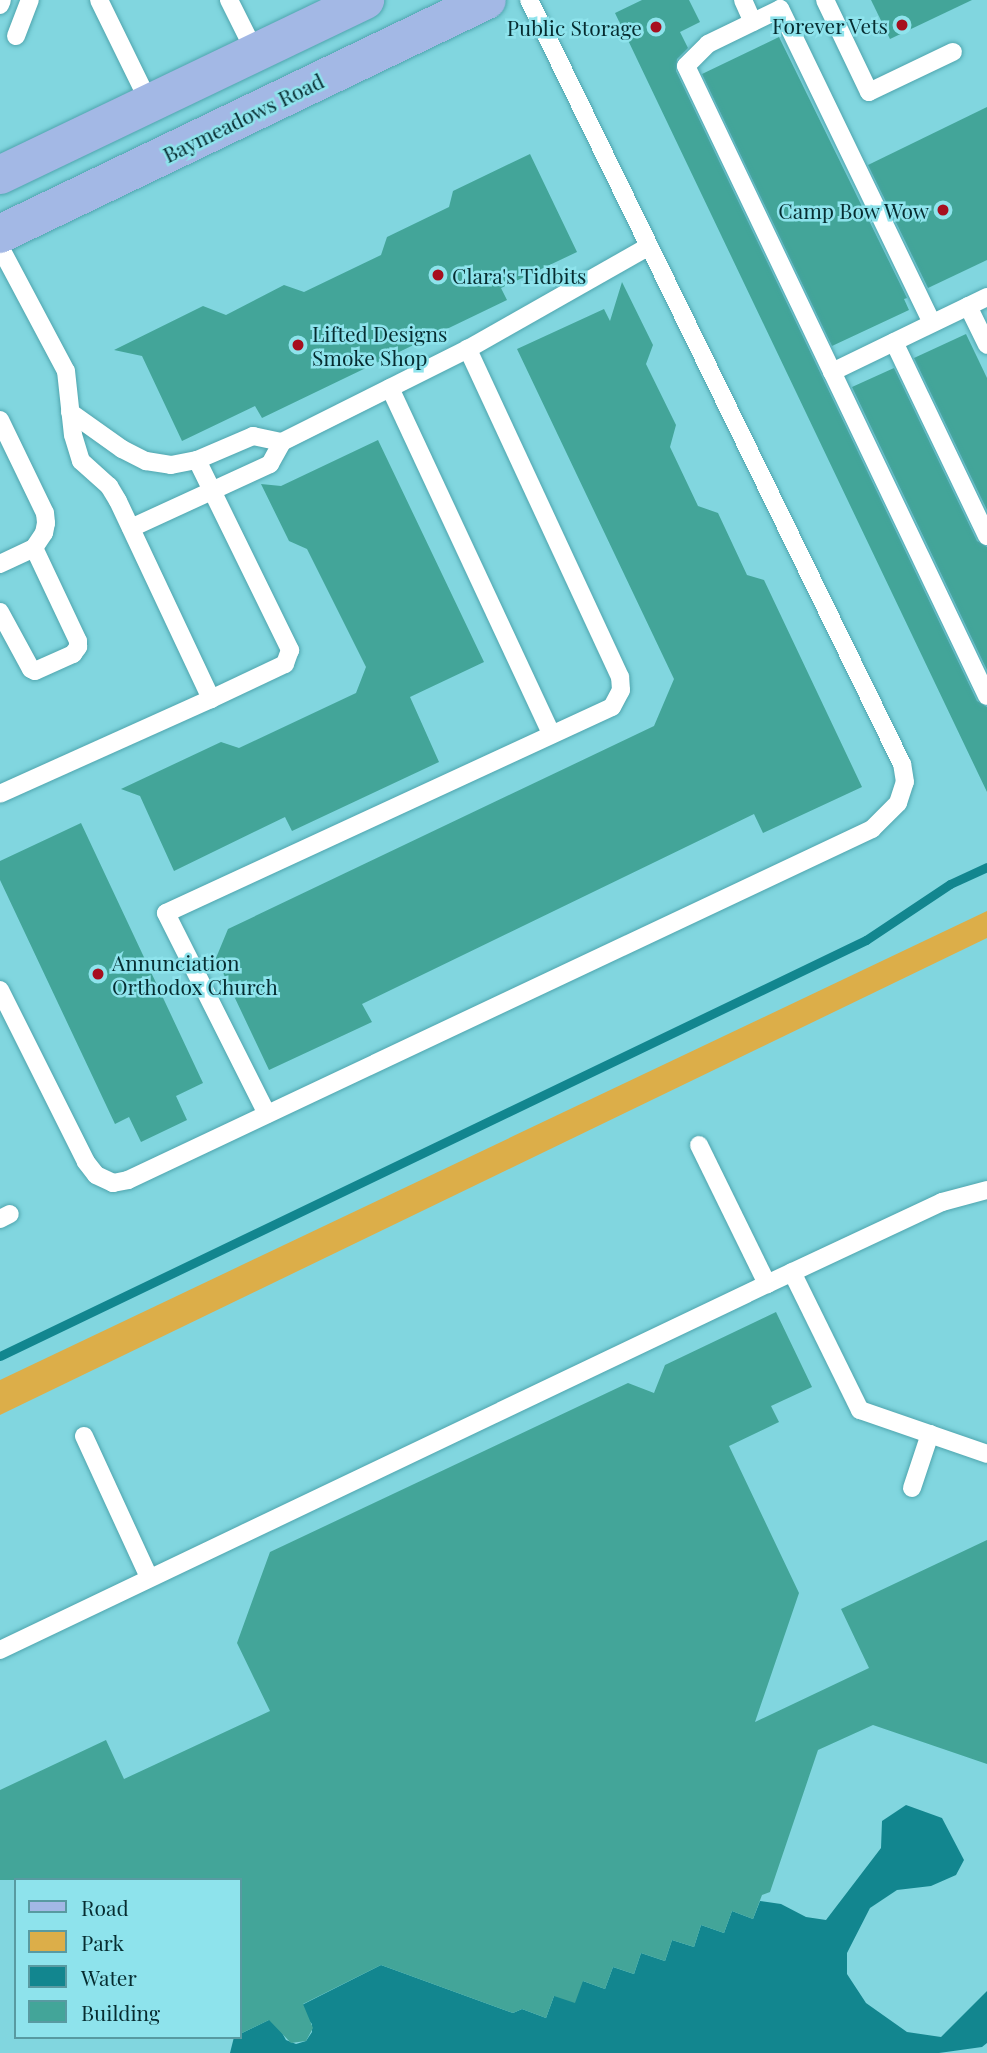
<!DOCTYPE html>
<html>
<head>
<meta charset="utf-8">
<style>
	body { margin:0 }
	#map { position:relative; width:987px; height:2053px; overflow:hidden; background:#81d6df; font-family:"Playfair Display",serif }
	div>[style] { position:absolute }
	.green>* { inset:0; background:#dcae49 }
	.water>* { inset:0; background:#12868f }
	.stream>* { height:9px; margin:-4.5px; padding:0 4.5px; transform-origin:4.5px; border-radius:4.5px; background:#12868f }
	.building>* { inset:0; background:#43a599 }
	.roads { filter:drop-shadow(0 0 2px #4fa5ae) drop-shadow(0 0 2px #4fa5ae) }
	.service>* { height:18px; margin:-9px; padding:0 9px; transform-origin:9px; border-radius:9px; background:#fff }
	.primary>* { height:38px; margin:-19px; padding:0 19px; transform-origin:19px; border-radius:19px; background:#a3b8e5 }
	.dots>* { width:19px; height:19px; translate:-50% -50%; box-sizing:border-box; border:4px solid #8ee3ec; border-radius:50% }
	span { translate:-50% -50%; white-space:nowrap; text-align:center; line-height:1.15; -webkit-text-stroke:5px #8ee3ec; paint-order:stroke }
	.poi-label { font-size:21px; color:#062c30 }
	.right { translate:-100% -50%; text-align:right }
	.left { translate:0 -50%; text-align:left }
	.street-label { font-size:21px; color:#062c30 }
	.legend { position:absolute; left:14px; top:1878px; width:228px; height:161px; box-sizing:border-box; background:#8ee3ec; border:2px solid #589aa1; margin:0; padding:9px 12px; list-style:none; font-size:21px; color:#062c30 }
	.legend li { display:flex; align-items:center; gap:14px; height:35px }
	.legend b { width:35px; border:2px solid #589aa1 }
</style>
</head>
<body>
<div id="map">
	<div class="green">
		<i style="clip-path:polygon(987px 911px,987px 938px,0 1415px,0 1380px)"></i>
	</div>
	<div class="water">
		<i style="clip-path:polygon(906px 1805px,942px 1818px,964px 1860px,956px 1875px,931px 1886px,897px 1890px,870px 1908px,847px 1953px,847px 1974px,866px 2003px,907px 2032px,941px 2037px,987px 1991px,987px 2043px,982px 2047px,939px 2053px,230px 2053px,234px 2037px,240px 2037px,240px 2034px,281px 2014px,281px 2031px,286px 2040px,296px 2044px,306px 2041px,312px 2032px,312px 2024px,296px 2008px,381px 1965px,513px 2013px,522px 2009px,546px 2018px,554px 1996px,583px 1981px,605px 1989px,613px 1967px,634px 1974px,641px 1953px,665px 1961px,672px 1940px,694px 1947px,701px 1925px,724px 1933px,732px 1911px,753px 1919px,760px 1901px,781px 1904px,806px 1917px,826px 1920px,881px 1848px,882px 1821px)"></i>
	</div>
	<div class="stream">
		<i style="left:0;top:1356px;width:961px;rotate:-25.66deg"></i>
		<i style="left:866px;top:940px;width:101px;rotate:-33.7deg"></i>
		<i style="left:950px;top:884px;width:41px;rotate:-24.7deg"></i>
	</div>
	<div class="building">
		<i style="clip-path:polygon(642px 0,689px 0,700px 22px,680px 32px,688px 48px,677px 59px,676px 71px,977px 701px,987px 707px,987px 792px,615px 13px)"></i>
		<i style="clip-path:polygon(871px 0,972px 0,890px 39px)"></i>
		<i style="clip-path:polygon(779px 37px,907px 298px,904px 299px,909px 310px,832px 346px,702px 74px)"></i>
		<i style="clip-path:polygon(987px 107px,987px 260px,928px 288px,868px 165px)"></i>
		<i style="clip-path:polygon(530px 154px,577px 252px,501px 288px,507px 300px,262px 418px,255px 406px,182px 441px,142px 356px,114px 350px,203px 306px,226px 315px,284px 285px,304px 292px,381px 255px,387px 237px,449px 207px,453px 191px)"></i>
		<i style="clip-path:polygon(622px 282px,653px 345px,646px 364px,676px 425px,670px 447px,698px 506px,718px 513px,747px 575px,764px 580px,862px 787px,763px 833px,754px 814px,362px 1004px,372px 1022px,269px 1070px,216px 958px,228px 929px,654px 726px,674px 679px,517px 349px,604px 309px,610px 321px)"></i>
		<i style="clip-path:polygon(966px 334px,987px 378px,987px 510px,914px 358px)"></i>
		<i style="clip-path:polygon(894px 368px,977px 541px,987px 547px,987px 670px,852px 387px)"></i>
		<i style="clip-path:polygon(378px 440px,484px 662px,410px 697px,439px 762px,292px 831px,285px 817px,174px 871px,140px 796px,121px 789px,221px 742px,239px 748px,356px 693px,366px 667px,307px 549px,289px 541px,261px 484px,281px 486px)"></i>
		<i style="clip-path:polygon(81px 823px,203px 1083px,176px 1096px,187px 1120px,141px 1142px,129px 1117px,115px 1124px,0 880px,0 861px)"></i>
		<i style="clip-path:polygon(776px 1312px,812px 1387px,771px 1406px,779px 1422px,729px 1446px,799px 1593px,755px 1722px,869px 1668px,841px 1609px,987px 1540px,987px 1764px,873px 1725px,818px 1750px,770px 1892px,762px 1895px,753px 1919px,732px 1911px,724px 1933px,701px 1925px,694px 1947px,672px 1940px,665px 1961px,641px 1953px,634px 1974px,613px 1967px,605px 1989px,583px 1981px,575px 2003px,554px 1996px,546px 2018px,522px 2009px,513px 2013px,381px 1965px,303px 2004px,313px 2028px,306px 2041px,291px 2043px,269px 2020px,240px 2034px,240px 1880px,0 1880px,0 1790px,106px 1740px,124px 1779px,270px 1711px,237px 1643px,270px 1552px,628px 1383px,654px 1393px,665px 1365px)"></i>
	</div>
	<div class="roads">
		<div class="service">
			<i style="left:99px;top:0;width:114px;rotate:63.9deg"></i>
			<i style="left:229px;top:0;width:58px;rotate:63.4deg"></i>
			<i style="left:743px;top:0;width:24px;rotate:66deg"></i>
			<i style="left:825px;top:0;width:102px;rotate:64.4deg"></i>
			<i style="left:869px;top:92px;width:93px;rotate:-25.5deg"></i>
			<i style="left:0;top:5px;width:5px;rotate:-68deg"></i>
			<i style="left:16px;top:36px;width:39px;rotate:-69deg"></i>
			<i style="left:0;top:247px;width:140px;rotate:62deg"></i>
			<i style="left:66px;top:371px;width:64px;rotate:83.8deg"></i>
			<i style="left:73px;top:435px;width:27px;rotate:73deg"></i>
			<i style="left:81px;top:461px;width:38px;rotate:42deg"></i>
			<i style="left:109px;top:486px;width:17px;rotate:59deg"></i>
			<i style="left:118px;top:501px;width:219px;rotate:64.8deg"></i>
			<i style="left:211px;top:699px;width:231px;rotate:155.8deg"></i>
			<i style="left:968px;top:306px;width:43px;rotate:64deg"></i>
			<i style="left:932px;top:323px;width:349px;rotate:-115.8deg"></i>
			<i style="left:780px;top:9px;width:80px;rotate:154.1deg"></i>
			<i style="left:708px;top:44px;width:31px;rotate:135deg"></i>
			<i style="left:686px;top:66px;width:698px;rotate:64.46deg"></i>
			<i style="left:894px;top:342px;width:215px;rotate:64.4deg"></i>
			<i style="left:832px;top:372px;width:172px;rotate:-25.8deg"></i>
			<i style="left:390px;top:388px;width:382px;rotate:65deg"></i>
			<i style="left:70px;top:412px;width:64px;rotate:35.4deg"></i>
			<i style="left:122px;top:449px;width:27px;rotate:27deg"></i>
			<i style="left:146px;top:461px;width:25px;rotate:9deg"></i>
			<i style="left:171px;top:465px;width:26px;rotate:-11deg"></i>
			<i style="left:197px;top:460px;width:61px;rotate:-23.2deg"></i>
			<i style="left:253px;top:436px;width:30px;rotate:12deg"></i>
			<i style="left:0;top:420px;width:103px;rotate:64.2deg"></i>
			<i style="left:45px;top:513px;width:10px;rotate:84deg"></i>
			<i style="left:46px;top:523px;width:10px;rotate:101deg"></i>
			<i style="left:44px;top:533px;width:18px;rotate:124deg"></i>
			<i style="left:34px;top:548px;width:38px;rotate:155deg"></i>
			<i style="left:197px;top:460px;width:212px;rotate:63.9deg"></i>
			<i style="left:290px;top:650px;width:15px;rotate:110deg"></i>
			<i style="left:285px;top:664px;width:82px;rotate:154.7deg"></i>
			<i style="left:131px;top:528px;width:153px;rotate:-24.7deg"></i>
			<i style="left:270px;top:464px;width:25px;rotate:-61deg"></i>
			<i style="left:282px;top:442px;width:208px;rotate:-26.6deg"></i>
			<i style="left:468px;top:349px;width:208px;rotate:-29.6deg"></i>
			<i style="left:0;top:612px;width:65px;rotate:61.5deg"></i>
			<i style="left:31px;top:669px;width:4px;rotate:27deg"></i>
			<i style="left:35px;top:671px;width:42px;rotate:-24.1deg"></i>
			<i style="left:73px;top:654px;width:9px;rotate:-54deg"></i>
			<i style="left:78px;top:647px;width:6px;rotate:-90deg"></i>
			<i style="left:78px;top:641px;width:103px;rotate:-115.3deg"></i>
			<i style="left:0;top:990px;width:192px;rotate:63.4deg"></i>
			<i style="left:86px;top:1162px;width:16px;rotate:52deg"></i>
			<i style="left:96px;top:1175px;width:19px;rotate:25deg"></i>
			<i style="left:113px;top:1183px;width:15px;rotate:-11deg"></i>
			<i style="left:128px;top:1180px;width:823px;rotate:-25.26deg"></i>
			<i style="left:872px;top:829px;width:37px;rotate:-45deg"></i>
			<i style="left:898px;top:803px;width:22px;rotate:-72deg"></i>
			<i style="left:905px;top:782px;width:18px;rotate:-99deg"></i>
			<i style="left:902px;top:764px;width:850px;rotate:-116.02deg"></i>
			<i style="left:267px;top:1114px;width:225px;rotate:-116.7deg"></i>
			<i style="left:166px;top:913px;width:491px;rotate:-24.8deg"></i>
			<i style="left:612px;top:707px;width:19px;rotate:-62deg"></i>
			<i style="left:621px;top:690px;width:13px;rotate:-94deg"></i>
			<i style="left:620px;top:677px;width:362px;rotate:-114.9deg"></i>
			<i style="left:699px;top:1145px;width:155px;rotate:63.9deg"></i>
			<i style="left:0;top:1219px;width:11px;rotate:-27deg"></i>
			<i style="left:792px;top:1272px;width:154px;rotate:63.8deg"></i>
			<i style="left:860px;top:1410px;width:134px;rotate:19.1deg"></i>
			<i style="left:84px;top:1436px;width:155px;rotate:65.3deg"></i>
			<i style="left:912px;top:1488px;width:57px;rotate:-71.6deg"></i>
			<i style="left:0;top:1650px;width:850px;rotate:-25.51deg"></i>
			<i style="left:767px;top:1284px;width:193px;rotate:-25.1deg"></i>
			<i style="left:942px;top:1202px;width:47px;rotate:-14.9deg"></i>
		</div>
		<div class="primary">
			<i style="left:0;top:175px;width:405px;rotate:-25.6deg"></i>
			<i style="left:0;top:234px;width:540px;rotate:-25.66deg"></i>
		</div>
	</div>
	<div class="dots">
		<i style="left:902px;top:25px;background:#a70f1f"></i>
		<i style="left:656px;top:27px;background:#a70f1f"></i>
		<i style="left:943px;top:210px;background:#a70f1f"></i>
		<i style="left:438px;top:275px;background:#a70f1f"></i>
		<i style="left:298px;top:345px;background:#a70f1f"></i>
		<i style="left:98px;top:974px;background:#a70f1f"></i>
	</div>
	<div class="poi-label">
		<span class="right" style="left:888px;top:25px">Forever Vets</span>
		<span class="right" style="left:642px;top:27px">Public Storage</span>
		<span class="right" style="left:929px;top:210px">Camp Bow Wow</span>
		<span class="left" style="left:452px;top:275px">Clara's Tidbits</span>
		<span class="left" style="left:312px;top:345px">Lifted Designs<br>Smoke Shop</span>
		<span class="left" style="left:112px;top:974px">Annunciation<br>Orthodox Church</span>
	</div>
	<div class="street-label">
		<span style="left:243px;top:117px;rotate:-26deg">Baymeadows Road</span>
	</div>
	<ul class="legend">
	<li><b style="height:9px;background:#a3b8e5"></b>Road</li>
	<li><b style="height:19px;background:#dcae49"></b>Park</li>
	<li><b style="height:19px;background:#12868f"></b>Water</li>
	<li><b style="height:19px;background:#43a599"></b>Building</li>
	</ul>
</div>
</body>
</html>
